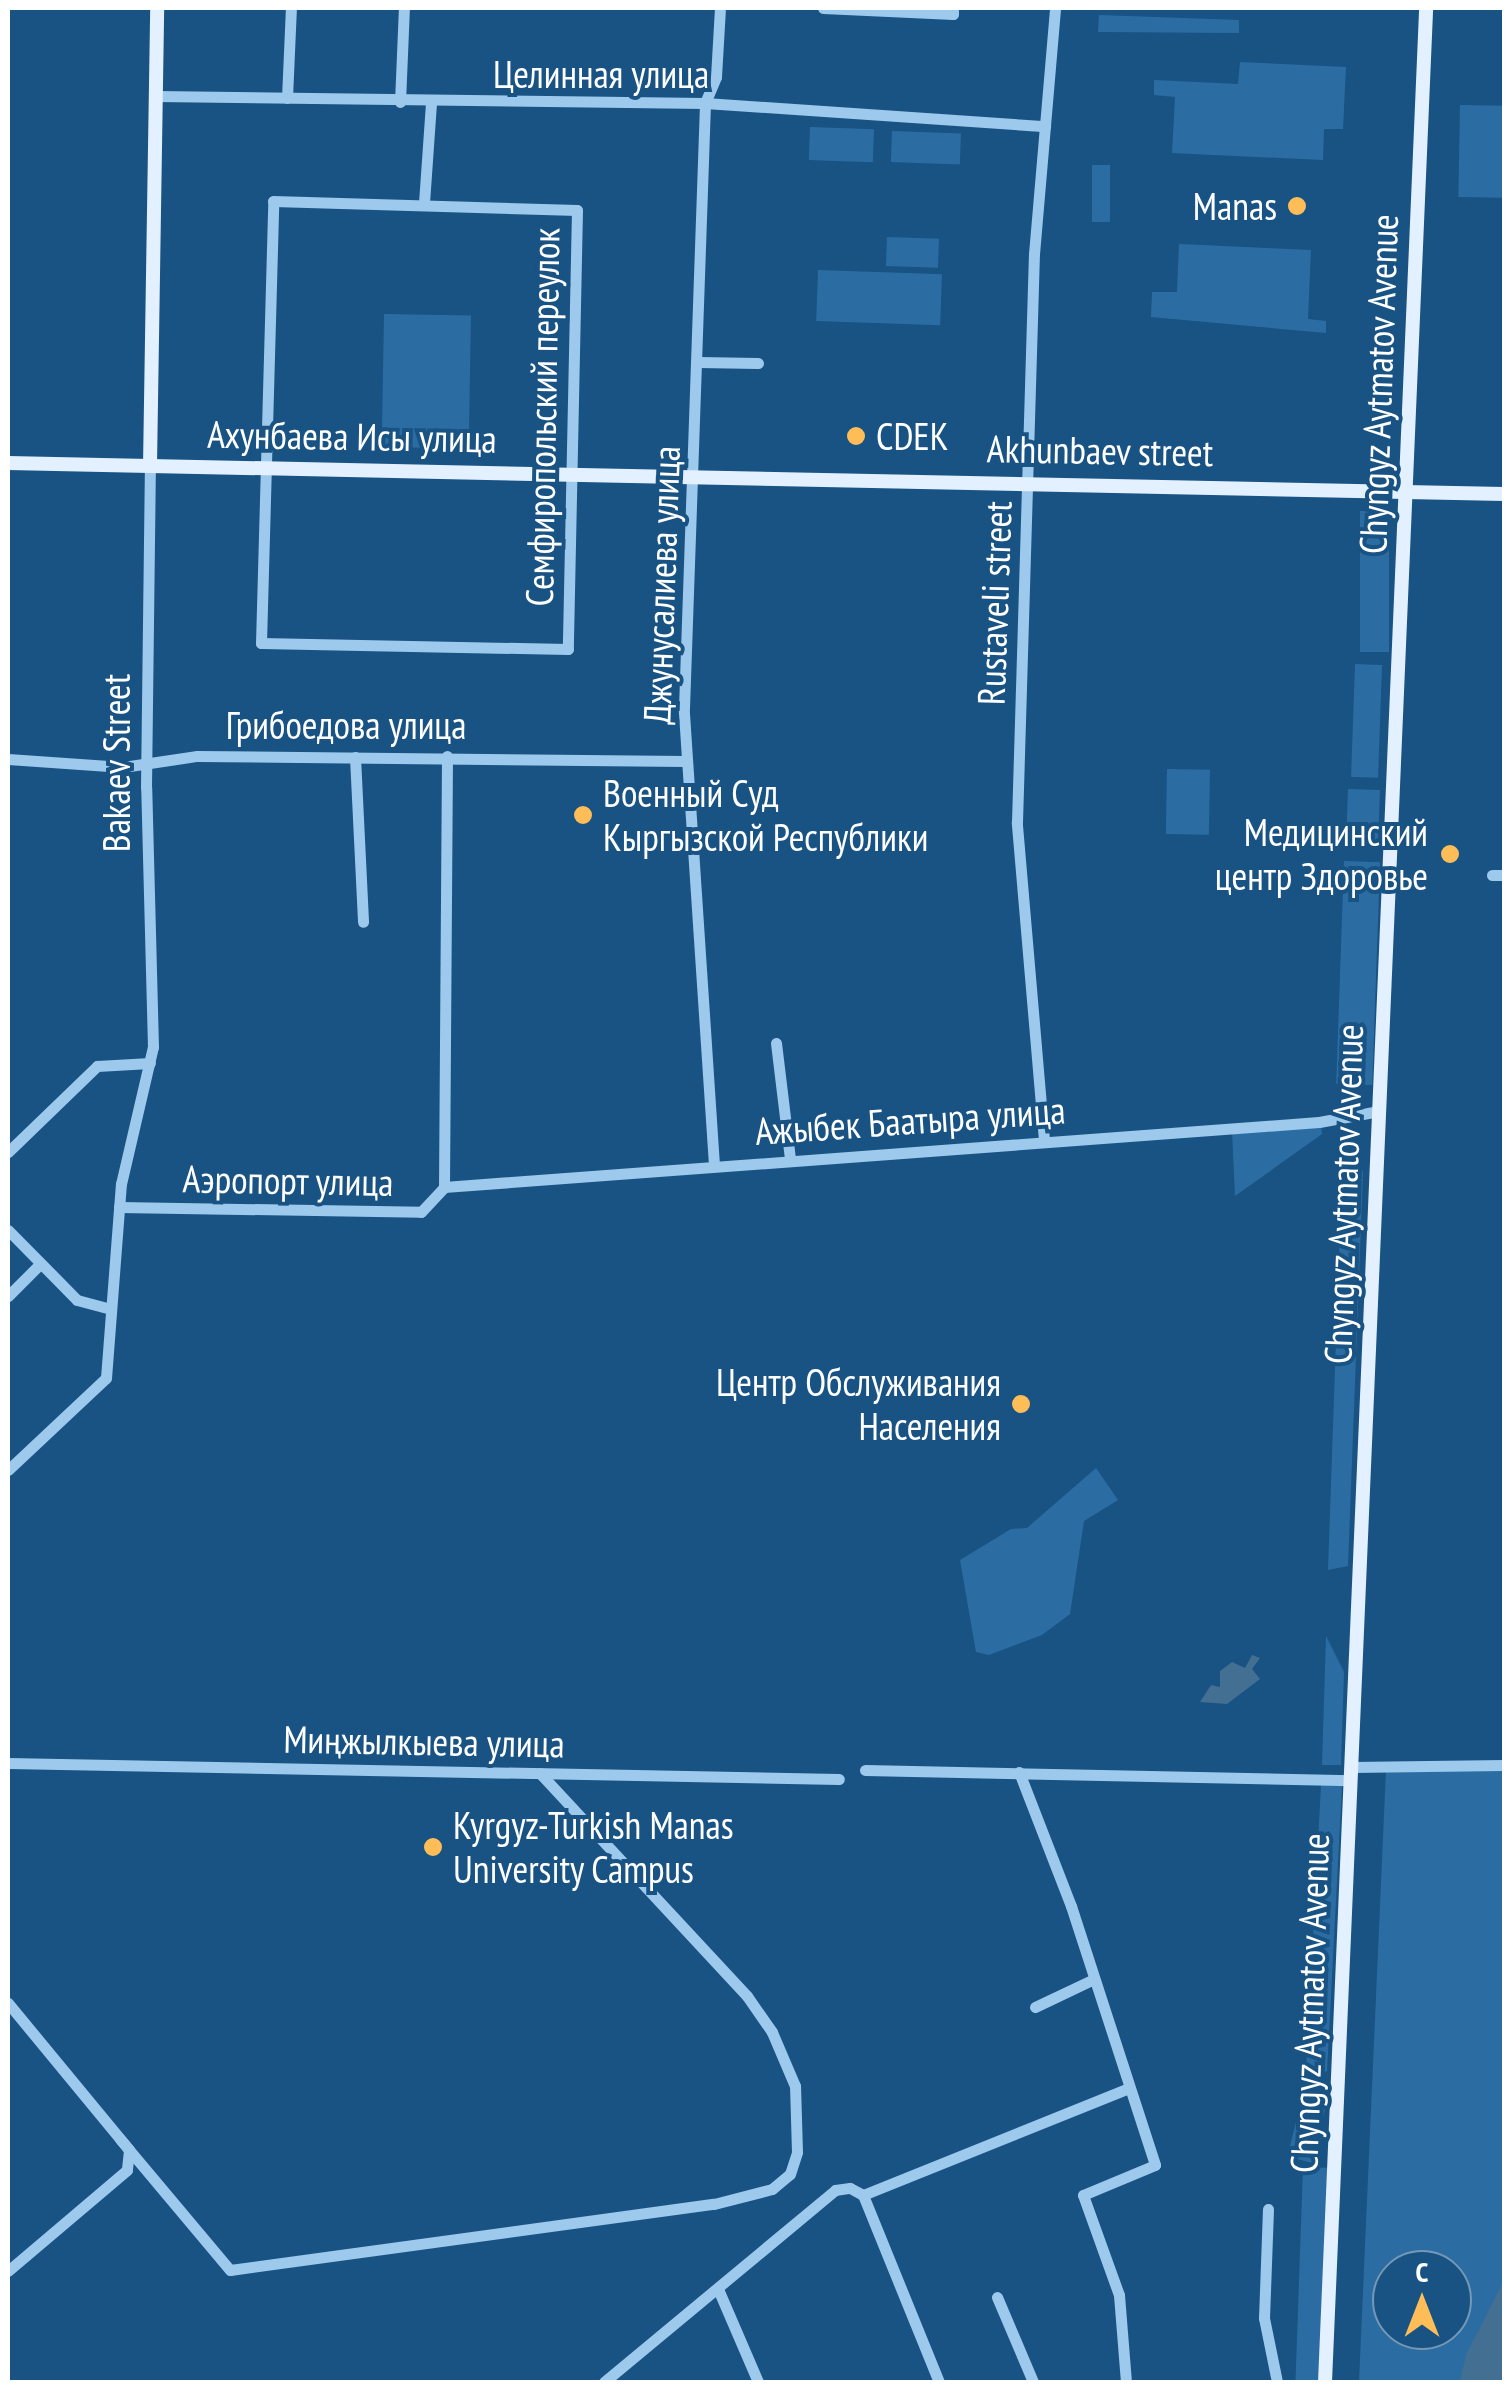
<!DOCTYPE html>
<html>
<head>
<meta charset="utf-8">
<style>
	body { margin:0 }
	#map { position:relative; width:1512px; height:2390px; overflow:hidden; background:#185384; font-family:"PT Sans Narrow",sans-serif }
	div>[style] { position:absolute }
	.green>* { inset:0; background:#2b6da3; transform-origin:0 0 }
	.water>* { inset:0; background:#436f93 }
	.minor>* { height:11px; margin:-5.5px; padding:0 5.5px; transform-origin:5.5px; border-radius:5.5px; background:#9dc9ec }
	.major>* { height:14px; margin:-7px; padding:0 7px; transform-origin:7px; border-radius:7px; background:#e2f0ff }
	.dots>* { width:28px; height:28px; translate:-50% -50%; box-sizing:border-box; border:5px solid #185384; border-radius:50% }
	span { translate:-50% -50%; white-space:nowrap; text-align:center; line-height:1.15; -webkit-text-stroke:8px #185384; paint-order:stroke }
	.street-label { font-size:38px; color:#fff }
	.poi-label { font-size:38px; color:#fff }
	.right { translate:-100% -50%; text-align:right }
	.left { translate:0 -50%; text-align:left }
	.frame { position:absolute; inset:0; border:10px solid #fff; pointer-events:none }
	.north { position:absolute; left:1372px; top:2250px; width:100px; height:100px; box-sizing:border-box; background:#185384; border:2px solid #7498b5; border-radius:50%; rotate:0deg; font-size:28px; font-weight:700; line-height:40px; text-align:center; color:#fff }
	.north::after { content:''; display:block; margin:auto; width:35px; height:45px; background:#ffbd58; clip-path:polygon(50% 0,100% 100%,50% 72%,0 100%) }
</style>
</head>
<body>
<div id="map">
	<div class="green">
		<i style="clip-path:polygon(1099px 15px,1239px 20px,1239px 33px,1098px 32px)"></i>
		<i style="clip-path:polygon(1240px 62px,1346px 67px,1343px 129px,1324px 129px,1323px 160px,1172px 153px,1175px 97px,1154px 95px,1154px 80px,1238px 84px)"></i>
		<i style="left:1460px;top:105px;width:44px;height:92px;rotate:1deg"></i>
		<i style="left:810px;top:127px;width:64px;height:33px;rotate:2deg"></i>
		<i style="left:892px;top:131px;width:69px;height:31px;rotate:2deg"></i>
		<i style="left:1092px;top:165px;width:18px;height:57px"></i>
		<i style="left:887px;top:237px;width:52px;height:29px;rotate:2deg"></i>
		<i style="clip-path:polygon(1179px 244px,1311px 250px,1308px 319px,1326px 321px,1326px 333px,1151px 317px,1152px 292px,1177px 292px)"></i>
		<i style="left:818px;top:270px;width:124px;height:51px;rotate:2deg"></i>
		<i style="left:384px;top:314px;width:87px;height:133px;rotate:1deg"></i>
		<i style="left:1360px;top:511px;width:29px;height:141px"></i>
		<i style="left:1355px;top:664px;width:27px;height:113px;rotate:2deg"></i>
		<i style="left:1167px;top:769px;width:43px;height:65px;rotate:1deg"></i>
		<i style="left:1348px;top:789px;width:32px;height:54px;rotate:2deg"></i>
		<i style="left:1344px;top:861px;width:36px;height:223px;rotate:2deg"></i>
		<i style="clip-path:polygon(1321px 1126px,1322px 1134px,1235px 1196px,1232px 1131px)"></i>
		<i style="clip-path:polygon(1357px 1161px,1363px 1172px,1348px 1566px,1328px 1570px,1342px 1168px)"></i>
		<i style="clip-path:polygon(1096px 1468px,1118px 1500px,1084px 1521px,1070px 1614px,1042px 1635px,989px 1655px,976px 1652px,960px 1560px,1011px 1529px,1027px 1528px)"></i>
		<i style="clip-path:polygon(1326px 1636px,1344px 1672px,1341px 1765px,1322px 1765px)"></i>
		<i style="clip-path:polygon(evenodd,1504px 1768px,1504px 2382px,1359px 2382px,1386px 1770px,1504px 1768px,1392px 2270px,1452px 2270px,1452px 2330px,1392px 2330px,1392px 2270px)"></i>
		<i style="left:1321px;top:1785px;width:21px;height:286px;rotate:3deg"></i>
		<i style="left:1307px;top:2078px;width:25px;height:81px;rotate:14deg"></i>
		<i style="left:1303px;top:2167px;width:25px;height:215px;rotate:2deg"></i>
	</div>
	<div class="water">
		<i style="clip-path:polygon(1252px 1655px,1260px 1658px,1252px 1669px,1260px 1679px,1227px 1704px,1200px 1702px,1211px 1685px,1220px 1687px,1220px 1671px,1232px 1662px,1245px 1668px)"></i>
		<i style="clip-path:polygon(1504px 2280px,1504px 2382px,1460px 2382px,1466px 2355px)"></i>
	</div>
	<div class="minor">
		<i style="left:823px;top:8px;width:130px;rotate:2.6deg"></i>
		<i style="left:953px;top:14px;width:6px;rotate:-90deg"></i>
		<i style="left:156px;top:96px;width:549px;rotate:0.73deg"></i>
		<i style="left:705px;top:103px;width:341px;rotate:3.9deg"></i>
		<i style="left:287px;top:98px;width:90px;rotate:-87.5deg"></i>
		<i style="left:400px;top:102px;width:94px;rotate:-87.6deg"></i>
		<i style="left:273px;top:201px;width:304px;rotate:1.7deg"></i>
		<i style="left:577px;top:210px;width:439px;rotate:91.2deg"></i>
		<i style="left:568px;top:649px;width:307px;rotate:-178.9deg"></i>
		<i style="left:261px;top:643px;width:442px;rotate:-88.4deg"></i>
		<i style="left:424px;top:203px;width:100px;rotate:-86deg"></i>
		<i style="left:698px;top:362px;width:60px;rotate:1deg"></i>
		<i style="left:355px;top:757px;width:165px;rotate:87.2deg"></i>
		<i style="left:8px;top:759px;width:115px;rotate:4deg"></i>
		<i style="left:123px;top:767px;width:75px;rotate:-8.5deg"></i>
		<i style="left:197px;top:756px;width:488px;rotate:0.6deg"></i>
		<i style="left:1492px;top:875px;width:12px"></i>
		<i style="left:776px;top:1043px;width:117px;rotate:83.1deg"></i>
		<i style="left:1044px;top:1140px;width:319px;rotate:-94.9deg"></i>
		<i style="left:1017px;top:822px;width:568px;rotate:-88.29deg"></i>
		<i style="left:1034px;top:254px;width:247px;rotate:-85.1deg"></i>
		<i style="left:8px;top:1152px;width:124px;rotate:-44deg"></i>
		<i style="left:97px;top:1066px;width:53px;rotate:-3.2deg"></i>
		<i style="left:714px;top:1165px;width:458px;rotate:-93.8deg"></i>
		<i style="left:684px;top:708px;width:605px;rotate:-88.01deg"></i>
		<i style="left:705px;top:103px;width:28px;rotate:-67deg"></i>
		<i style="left:716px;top:77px;width:69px;rotate:-86.7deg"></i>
		<i style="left:444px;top:1187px;width:877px;rotate:-4.25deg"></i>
		<i style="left:1319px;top:1122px;width:61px;rotate:-10.4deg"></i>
		<i style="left:444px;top:1187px;width:431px;rotate:-89.6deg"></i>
		<i style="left:119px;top:1207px;width:302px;rotate:0.9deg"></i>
		<i style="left:421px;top:1212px;width:34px;rotate:-47deg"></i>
		<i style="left:8px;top:1230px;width:98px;rotate:45.4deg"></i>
		<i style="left:77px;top:1300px;width:34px;rotate:15deg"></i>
		<i style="left:8px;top:1296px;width:45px;rotate:-45deg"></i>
		<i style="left:8px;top:1470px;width:134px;rotate:-43.2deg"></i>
		<i style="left:106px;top:1378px;width:195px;rotate:-85.6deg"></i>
		<i style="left:121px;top:1184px;width:141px;rotate:-76.9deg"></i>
		<i style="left:153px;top:1047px;width:260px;rotate:-91.5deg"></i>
		<i style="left:146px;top:787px;width:321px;rotate:-89.3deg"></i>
		<i style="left:8px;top:1763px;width:831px;rotate:1.1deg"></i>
		<i style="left:1352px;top:1767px;width:152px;rotate:-0.8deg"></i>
		<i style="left:865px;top:1770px;width:486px;rotate:1.2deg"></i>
		<i style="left:1019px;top:1772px;width:144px;rotate:68.8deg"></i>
		<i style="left:1071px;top:1906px;width:272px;rotate:72deg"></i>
		<i style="left:1155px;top:2165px;width:78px;rotate:157.4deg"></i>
		<i style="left:1083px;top:2195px;width:106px;rotate:70.2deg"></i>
		<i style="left:1119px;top:2295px;width:87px;rotate:85.4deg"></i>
		<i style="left:8px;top:2003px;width:190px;rotate:50.5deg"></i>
		<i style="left:129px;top:2150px;width:20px;rotate:96deg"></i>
		<i style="left:127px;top:2170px;width:156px;rotate:139.7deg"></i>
		<i style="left:1035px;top:2007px;width:65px;rotate:-25.4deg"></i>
		<i style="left:120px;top:2139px;width:171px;rotate:50deg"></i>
		<i style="left:230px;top:2270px;width:488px;rotate:-7.8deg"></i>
		<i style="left:714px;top:2204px;width:60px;rotate:-14.5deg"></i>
		<i style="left:772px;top:2189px;width:23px;rotate:-40deg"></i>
		<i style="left:790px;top:2174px;width:23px;rotate:-72deg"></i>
		<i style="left:797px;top:2152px;width:66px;rotate:-91.7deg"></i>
		<i style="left:795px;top:2086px;width:59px;rotate:-113.1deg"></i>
		<i style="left:772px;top:2032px;width:44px;rotate:-124.8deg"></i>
		<i style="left:747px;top:1996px;width:304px;rotate:-132.9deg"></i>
		<i style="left:863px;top:2195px;width:202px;rotate:67.9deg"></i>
		<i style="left:1268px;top:2209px;width:109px;rotate:92.1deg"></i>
		<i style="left:1264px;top:2318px;width:65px;rotate:78.5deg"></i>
		<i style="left:718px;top:2289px;width:101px;rotate:66.7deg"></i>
		<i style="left:997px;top:2297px;width:92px;rotate:67deg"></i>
		<i style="left:604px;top:2382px;width:300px;rotate:-39.7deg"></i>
		<i style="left:835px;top:2190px;width:15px;rotate:-8deg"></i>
		<i style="left:850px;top:2188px;width:15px;rotate:28deg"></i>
		<i style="left:863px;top:2195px;width:287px;rotate:-21.9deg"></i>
	</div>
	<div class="major">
		<i style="left:8px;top:463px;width:1496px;rotate:1.19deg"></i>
		<i style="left:150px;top:466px;width:458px;rotate:-89.1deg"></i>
		<i style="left:1325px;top:2382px;width:2376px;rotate:-87.56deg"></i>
	</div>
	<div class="dots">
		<i style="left:1297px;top:206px;background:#ffbd58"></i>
		<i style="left:856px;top:436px;background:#ffbd58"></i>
		<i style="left:583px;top:815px;background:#ffbd58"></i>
		<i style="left:1450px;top:854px;background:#ffbd58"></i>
		<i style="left:1021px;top:1404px;background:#ffbd58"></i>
		<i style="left:433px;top:1847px;background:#ffbd58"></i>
	</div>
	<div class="street-label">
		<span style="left:601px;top:74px">Целинная улица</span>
		<span style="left:1378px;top:384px;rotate:-88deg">Chyngyz Aytmatov Avenue</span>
		<span style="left:542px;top:417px;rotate:-89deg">Семфиропольский переулок</span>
		<span style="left:352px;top:436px;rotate:1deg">Ахунбаева Исы улица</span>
		<span style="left:1100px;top:450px;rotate:1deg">Akhunbaev street</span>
		<span style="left:661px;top:585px;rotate:-88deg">Джунусалиева улица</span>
		<span style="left:994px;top:603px;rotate:-88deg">Rustaveli street</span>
		<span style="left:346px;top:725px">Грибоедова улица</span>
		<span style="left:116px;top:763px;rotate:-90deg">Bakaev Street</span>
		<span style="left:910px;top:1120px;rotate:-4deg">Ажыбек Баатыра улица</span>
		<span style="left:288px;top:1180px;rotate:1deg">Аэропорт улица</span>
		<span style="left:1343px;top:1194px;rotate:-88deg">Chyngyz Aytmatov Avenue</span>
		<span style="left:424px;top:1741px;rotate:1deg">Миңжылкыева улица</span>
		<span style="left:1309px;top:2003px;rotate:-88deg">Chyngyz Aytmatov Avenue</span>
	</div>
	<div class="poi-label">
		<span class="right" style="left:1277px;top:206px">Manas</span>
		<span class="left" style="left:876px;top:436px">CDEK</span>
		<span class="left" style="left:603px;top:815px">Военный Суд<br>Кыргызской Республики</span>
		<span class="right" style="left:1428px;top:854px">Медицинский<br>центр Здоровье</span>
		<span class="right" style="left:1001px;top:1404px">Центр Обслуживания<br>Населения</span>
		<span class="left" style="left:453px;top:1847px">Kyrgyz-Turkish Manas<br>University Campus</span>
	</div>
	<div class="frame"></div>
	<div class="north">С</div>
</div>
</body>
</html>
